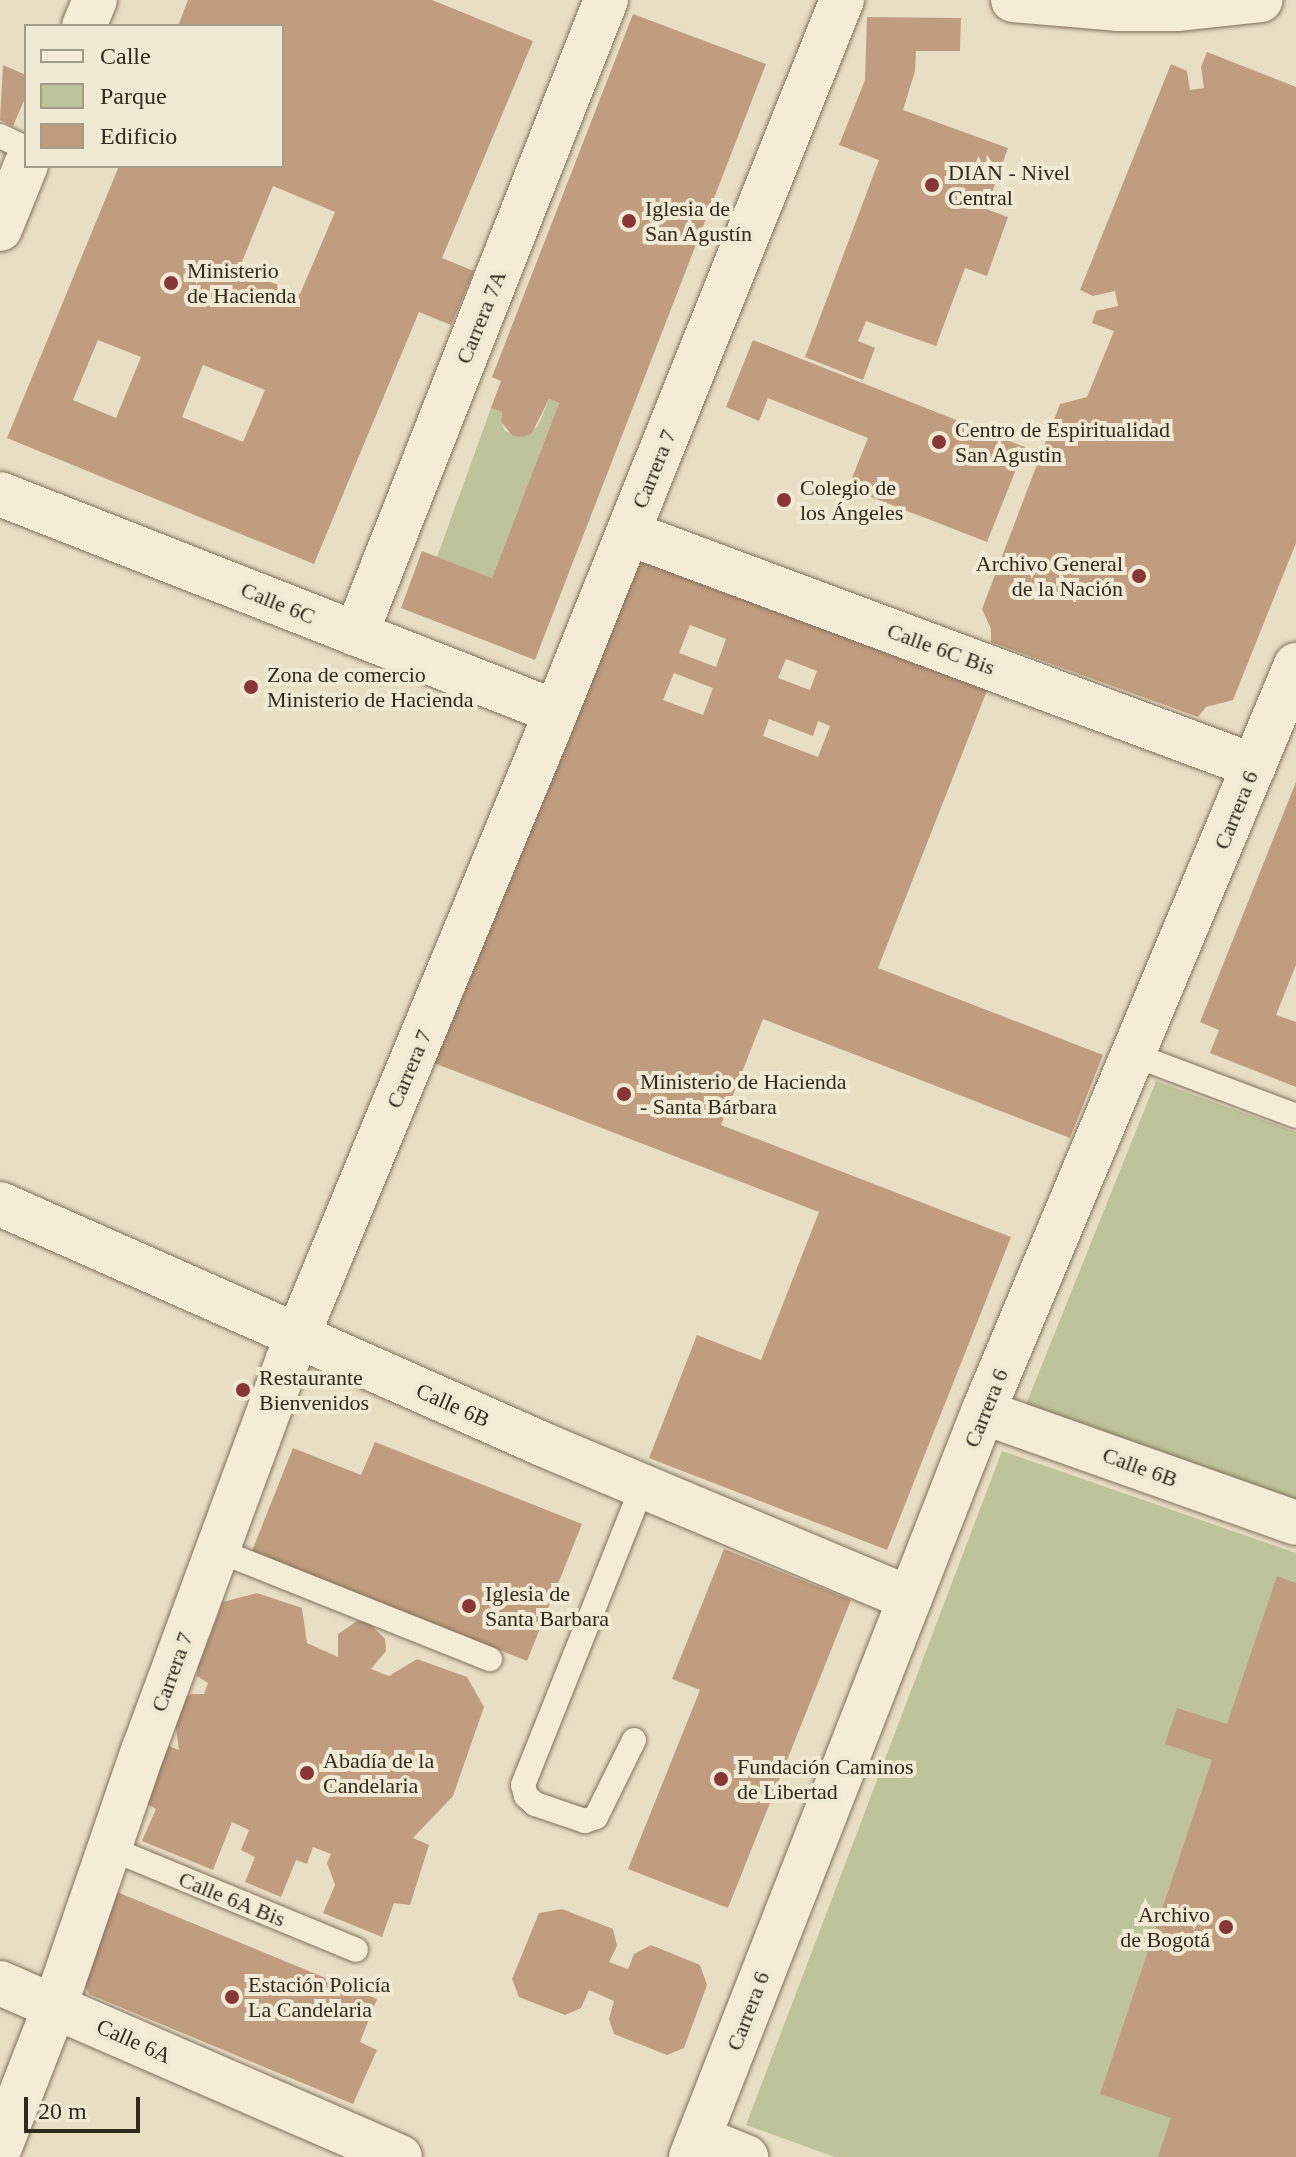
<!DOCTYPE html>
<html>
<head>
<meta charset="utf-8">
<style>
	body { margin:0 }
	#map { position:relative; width:1296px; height:2157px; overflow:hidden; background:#e8dec4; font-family:Georgia,serif }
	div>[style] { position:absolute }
	.green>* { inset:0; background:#bec49a }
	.building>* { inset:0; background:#c19d7f }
	.roads { filter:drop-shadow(0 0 2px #80715d) drop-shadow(0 0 2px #80715d) }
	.service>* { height:24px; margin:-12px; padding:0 12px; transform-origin:12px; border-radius:12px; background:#f4ecd6 }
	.minor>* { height:44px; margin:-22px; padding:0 22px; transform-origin:22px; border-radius:22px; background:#f4ecd6 }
	.tertiary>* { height:44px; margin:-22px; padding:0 22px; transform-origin:22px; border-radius:22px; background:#f4ecd6 }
	.dots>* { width:22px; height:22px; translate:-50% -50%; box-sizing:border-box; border:4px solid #f0e9d3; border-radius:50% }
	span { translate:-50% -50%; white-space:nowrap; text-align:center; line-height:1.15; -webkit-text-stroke:8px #f0e9d3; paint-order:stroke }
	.poi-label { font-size:22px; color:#32291f }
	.left { translate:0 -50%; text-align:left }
	.right { translate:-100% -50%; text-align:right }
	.street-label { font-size:22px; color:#32291f }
	.legend { position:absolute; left:24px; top:24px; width:260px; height:144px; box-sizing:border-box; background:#f0e9d3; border:2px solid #a49c8b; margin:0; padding:10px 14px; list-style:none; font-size:24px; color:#32291f }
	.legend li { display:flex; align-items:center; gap:16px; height:40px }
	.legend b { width:40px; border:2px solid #a49c8b }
	.scale { position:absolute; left:24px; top:2097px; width:116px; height:36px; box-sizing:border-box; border:4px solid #32291f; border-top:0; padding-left:10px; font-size:24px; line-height:28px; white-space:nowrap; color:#32291f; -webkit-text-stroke:6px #f0e9d3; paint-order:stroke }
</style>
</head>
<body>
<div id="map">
	<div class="green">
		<i style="clip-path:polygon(549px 399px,559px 403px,492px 578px,437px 557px,491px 408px,502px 412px,501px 422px,505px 431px,523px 437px,538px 426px)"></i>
		<i style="clip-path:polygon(1156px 1081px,1296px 1132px,1296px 1505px,1023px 1412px)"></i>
		<i style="clip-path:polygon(1002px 1451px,1296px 1553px,1296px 2157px,835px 2157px,746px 2125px)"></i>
	</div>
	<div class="building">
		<i style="clip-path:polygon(evenodd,188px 0,432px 0,533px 41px,442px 258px,474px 271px,451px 325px,419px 312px,314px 564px,7px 438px,119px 166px,282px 166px,282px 26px,178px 26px,188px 0,273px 186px,335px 212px,300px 294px,239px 269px,273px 186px,188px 0,98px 340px,141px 357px,116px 418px,73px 400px,98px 340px,188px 0,203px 365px,265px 390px,243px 442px,182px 417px,203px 365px)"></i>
		<i style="clip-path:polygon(633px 14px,766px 64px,535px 660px,401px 608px,422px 551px,492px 578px,559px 403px,549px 399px,532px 433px,523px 437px,513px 436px,501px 422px,502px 412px,491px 408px,501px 381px,492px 377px)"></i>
		<i style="clip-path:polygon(867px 17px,961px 18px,960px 51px,916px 51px,915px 71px,903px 110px,1008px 148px,986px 209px,1008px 217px,987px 276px,965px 268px,936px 346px,866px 321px,858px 341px,875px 348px,863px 380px,805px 357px,879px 160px,839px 145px,865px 80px)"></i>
		<i style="clip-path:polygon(1207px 52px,1296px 87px,1296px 543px,1233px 700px,1206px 707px,1198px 717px,991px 642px,991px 629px,982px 609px,1060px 404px,1087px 397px,1114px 331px,1092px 323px,1096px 311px,1118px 306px,1115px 291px,1093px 296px,1080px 290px,1171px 64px,1187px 71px,1190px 90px,1204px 88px,1201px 67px)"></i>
		<i style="clip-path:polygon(3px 65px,26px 75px,26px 96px,13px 126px,0 120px)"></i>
		<i style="clip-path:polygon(753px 340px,1025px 447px,987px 542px,848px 488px,868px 438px,768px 398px,759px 421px,726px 407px)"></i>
		<i style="clip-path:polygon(evenodd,636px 552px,988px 688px,878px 968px,1103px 1055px,1070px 1138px,763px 1019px,721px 1125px,1011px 1237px,887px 1550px,649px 1458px,697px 1335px,761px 1360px,819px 1212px,434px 1063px,636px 552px,690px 625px,726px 639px,716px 667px,679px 653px,690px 625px,636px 552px,786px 659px,817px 671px,810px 690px,778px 678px,786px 659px,636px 552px,674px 673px,713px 688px,703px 715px,663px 700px,674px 673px,636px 552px,769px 719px,813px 736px,818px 721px,830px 726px,818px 757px,763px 736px,769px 719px)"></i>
		<i style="clip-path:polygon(1296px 782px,1296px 965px,1276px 1015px,1296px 1022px,1296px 1087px,1210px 1053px,1219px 1030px,1200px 1022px)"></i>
		<i style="clip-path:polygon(375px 1442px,582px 1524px,527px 1661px,252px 1551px,293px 1448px,361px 1475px)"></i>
		<i style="clip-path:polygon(724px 1549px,851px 1600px,728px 1908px,628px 1869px,700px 1690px,672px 1679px)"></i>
		<i style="clip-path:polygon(1277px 1576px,1296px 1583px,1296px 2157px,1158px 2157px,1171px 2118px,1100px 2094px,1212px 1760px,1165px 1744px,1177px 1708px,1227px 1724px)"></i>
		<i style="clip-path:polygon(257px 1593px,302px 1608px,307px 1643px,338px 1657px,338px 1634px,357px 1621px,368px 1622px,385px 1639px,386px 1651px,371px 1669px,389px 1676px,417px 1659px,467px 1677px,484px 1707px,453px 1796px,413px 1838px,429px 1845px,410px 1905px,394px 1903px,382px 1937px,323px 1913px,335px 1885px,327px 1863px,331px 1854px,313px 1847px,307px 1864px,296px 1860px,281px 1897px,245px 1882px,255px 1857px,241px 1850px,249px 1830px,232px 1822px,213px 1870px,142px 1841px,156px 1809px,142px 1801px,163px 1744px,179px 1750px,175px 1721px,183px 1700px,191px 1694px,204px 1694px,208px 1683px,197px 1676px,198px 1667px,223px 1602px)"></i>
		<i style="clip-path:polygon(112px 1890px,377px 1999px,360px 2042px,377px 2050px,353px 2104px,89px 1994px,84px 1984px)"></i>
		<i style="clip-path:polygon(562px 1909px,613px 1929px,617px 1946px,609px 1962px,628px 1969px,634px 1954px,651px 1945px,700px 1965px,707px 1985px,684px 2048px,667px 2055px,614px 2034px,609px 2019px,614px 2001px,589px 1990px,581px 2008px,565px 2015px,519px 1997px,512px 1979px,539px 1913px)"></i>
	</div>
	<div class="roads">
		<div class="service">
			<i style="left:0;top:136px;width:29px;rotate:25deg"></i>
			<i style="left:1134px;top:1055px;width:173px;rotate:20.6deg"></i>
			<i style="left:217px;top:1550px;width:294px;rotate:21.8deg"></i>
			<i style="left:634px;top:1740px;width:86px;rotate:116.3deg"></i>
			<i style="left:596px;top:1817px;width:12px;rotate:160deg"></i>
			<i style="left:585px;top:1821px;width:53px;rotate:-161.2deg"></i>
			<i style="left:535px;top:1804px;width:12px;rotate:-138deg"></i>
			<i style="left:526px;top:1796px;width:11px;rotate:-105deg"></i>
			<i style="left:523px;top:1785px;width:321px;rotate:-68.2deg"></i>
			<i style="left:109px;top:1848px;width:267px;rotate:22.4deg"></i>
		</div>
		<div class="minor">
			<i style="left:84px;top:26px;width:28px;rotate:-67deg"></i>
			<i style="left:0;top:229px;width:69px;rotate:-67.9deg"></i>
			<i style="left:0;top:494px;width:597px;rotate:21.41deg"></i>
			<i style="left:628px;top:533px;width:668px;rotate:20.42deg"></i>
			<i style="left:356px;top:634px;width:682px;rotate:-68.48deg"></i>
			<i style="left:0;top:1204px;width:593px;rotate:23.88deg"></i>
			<i style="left:542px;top:1444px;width:399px;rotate:22.8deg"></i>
			<i style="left:983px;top:1412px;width:332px;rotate:19.5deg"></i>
			<i style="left:0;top:1983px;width:436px;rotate:23.5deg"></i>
			<i style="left:699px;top:2138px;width:51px;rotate:22deg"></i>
		</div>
		<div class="tertiary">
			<i style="left:1013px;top:0;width:104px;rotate:4.9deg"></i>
			<i style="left:1117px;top:9px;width:60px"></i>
			<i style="left:1177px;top:9px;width:84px;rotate:-6.1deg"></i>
			<i style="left:0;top:2147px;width:151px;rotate:-68.7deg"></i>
			<i style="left:55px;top:2006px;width:270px;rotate:-71deg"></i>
			<i style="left:143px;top:1751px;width:418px;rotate:-69.7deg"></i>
			<i style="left:288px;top:1359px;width:695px;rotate:-67.49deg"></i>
			<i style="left:554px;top:717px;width:773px;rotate:-68.12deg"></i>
			<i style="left:691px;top:2157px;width:800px;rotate:-68.6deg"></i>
			<i style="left:983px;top:1412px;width:810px;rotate:-67.27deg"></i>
		</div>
	</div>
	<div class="dots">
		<i style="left:932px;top:185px;background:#873735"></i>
		<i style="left:629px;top:221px;background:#873735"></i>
		<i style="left:171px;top:283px;background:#873735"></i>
		<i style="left:939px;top:442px;background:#873735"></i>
		<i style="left:784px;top:500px;background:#873735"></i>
		<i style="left:1139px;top:576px;background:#873735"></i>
		<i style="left:251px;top:687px;background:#873735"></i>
		<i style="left:624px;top:1094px;background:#873735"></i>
		<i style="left:243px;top:1390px;background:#873735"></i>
		<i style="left:469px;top:1606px;background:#873735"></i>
		<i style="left:307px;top:1773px;background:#873735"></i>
		<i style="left:721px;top:1779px;background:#873735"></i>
		<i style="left:1226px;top:1927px;background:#873735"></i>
		<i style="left:232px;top:1997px;background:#873735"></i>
	</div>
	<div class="poi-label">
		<span class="left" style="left:948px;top:185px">DIAN - Nivel<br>Central</span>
		<span class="left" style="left:645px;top:221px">Iglesia de<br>San Agustín</span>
		<span class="left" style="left:187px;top:283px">Ministerio<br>de Hacienda</span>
		<span class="left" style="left:955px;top:442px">Centro de Espiritualidad<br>San Agustin</span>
		<span class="left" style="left:800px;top:500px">Colegio de<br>los Ángeles</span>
		<span class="right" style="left:1123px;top:576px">Archivo General<br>de la Nación</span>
		<span class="left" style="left:267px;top:687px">Zona de comercio<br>Ministerio de Hacienda</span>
		<span class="left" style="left:640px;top:1094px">Ministerio de Hacienda<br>- Santa Bárbara</span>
		<span class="left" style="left:259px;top:1390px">Restaurante<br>Bienvenidos</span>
		<span class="left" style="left:485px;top:1606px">Iglesia de<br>Santa Barbara</span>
		<span class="left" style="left:323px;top:1773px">Abadía de la<br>Candelaria</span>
		<span class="left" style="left:737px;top:1779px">Fundación Caminos<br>de Libertad</span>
		<span class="right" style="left:1210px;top:1927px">Archivo<br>de Bogotá</span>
		<span class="left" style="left:248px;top:1997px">Estación Policía<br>La Candelaria</span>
	</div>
	<div class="street-label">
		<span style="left:481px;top:317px;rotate:-68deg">Carrera 7A</span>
		<span style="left:654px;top:469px;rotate:-68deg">Carrera 7</span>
		<span style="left:278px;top:603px;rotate:22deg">Calle 6C</span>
		<span style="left:941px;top:649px;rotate:20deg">Calle 6C Bis</span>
		<span style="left:1236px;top:810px;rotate:-68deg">Carrera 6</span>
		<span style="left:409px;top:1069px;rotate:-67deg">Carrera 7</span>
		<span style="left:453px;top:1405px;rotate:24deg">Calle 6B</span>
		<span style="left:986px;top:1408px;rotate:-68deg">Carrera 6</span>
		<span style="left:1140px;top:1467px;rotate:20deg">Calle 6B</span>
		<span style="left:172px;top:1672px;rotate:-70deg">Carrera 7</span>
		<span style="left:232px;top:1899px;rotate:22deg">Calle 6A Bis</span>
		<span style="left:748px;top:2011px;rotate:-69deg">Carrera 6</span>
		<span style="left:134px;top:2041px;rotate:24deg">Calle 6A</span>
	</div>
	<ul class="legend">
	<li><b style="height:10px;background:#f4ecd6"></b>Calle</li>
	<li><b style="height:22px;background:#bec49a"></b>Parque</li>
	<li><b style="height:22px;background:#c19d7f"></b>Edificio</li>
	</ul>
	<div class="scale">20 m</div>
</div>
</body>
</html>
